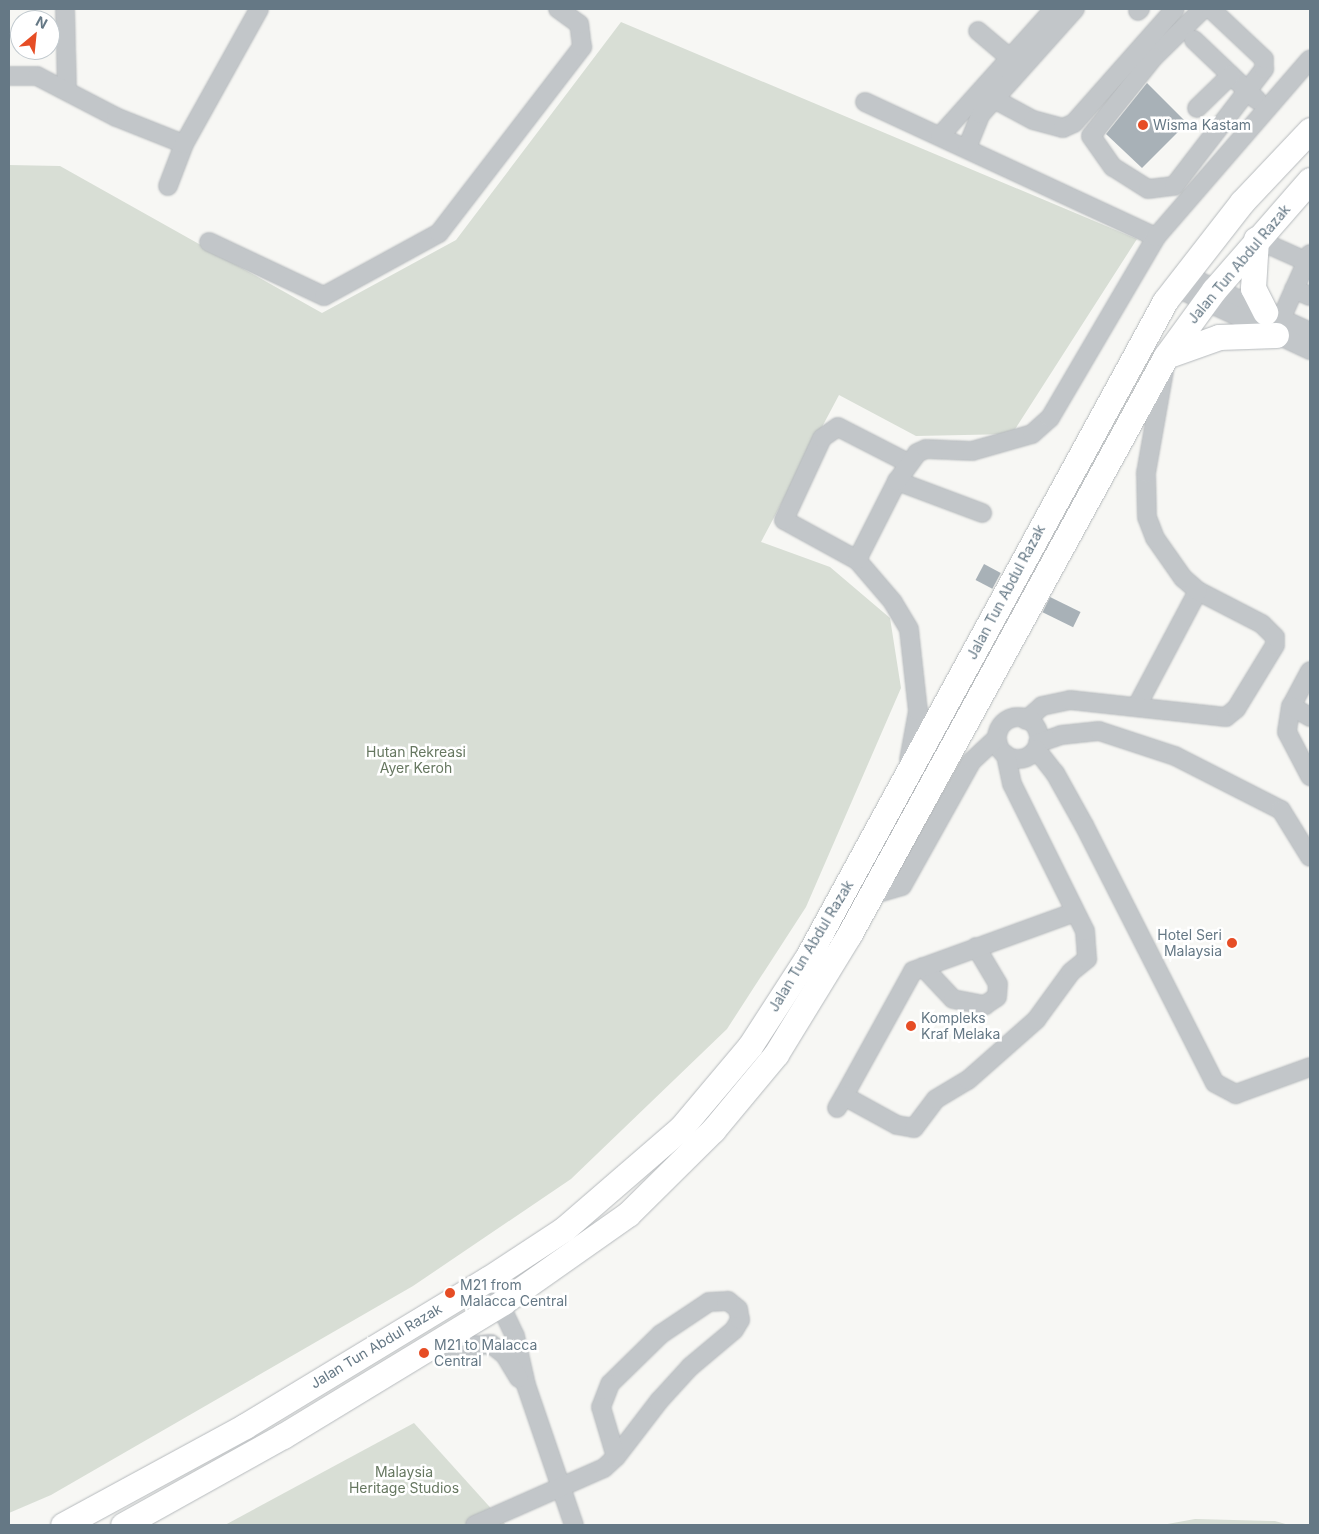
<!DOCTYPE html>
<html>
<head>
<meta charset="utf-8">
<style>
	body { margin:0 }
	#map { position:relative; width:1319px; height:1534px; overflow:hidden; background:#f7f7f4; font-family:Inter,sans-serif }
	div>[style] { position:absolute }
	.green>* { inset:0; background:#d8ded5 }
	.building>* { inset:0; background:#a8b1b7; transform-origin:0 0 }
	.roads { filter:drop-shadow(0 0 1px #b5b9bc) drop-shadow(0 0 1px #b5b9bc) }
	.minor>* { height:18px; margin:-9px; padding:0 9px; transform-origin:9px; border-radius:9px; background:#c2c6c9 }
	.minor>.ring { margin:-9px; padding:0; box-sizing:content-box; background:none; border:18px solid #c2c6c9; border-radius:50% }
	.highway>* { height:25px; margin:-12.5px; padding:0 12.5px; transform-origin:12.5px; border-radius:12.5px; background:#fff }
	.dots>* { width:14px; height:14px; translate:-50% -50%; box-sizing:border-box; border:2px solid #fff; border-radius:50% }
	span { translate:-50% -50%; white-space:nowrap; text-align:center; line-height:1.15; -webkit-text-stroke:5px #fff; paint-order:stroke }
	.poi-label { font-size:14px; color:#657885 }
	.left { translate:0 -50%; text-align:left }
	.right { translate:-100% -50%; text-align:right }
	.street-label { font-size:14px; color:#657885 }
	.park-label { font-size:14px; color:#667760 }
	.frame { position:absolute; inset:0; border:10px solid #657885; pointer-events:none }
	.north { position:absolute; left:10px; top:10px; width:50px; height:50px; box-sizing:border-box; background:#fff; border:1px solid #c1c9ce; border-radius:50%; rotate:28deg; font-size:14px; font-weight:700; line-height:20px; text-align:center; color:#657885 }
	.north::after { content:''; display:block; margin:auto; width:18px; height:22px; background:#e64d25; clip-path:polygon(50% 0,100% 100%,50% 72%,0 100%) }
</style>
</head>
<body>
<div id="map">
	<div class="green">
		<i style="clip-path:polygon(621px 22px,1137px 239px,1012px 434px,916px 436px,839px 395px,761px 542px,830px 567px,890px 618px,901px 688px,806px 907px,727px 1029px,571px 1179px,413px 1286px,51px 1495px,9px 1513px,9px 165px,60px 166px,322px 313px,456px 240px)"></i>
		<i style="clip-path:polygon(414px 1423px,506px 1525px,225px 1525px)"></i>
		<i style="clip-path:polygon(1195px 1519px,1275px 1521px,1289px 1525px,1162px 1525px)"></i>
	</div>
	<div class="building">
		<i style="clip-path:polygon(1147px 83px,1187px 123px,1142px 168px,1106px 134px)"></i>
		<i style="left:984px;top:564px;width:19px;height:18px;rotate:28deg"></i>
		<i style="left:1050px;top:597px;width:34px;height:17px;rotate:26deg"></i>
	</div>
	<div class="roads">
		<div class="minor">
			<i style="left:65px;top:9px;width:80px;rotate:88.6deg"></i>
			<i style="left:1203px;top:9px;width:69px;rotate:135.6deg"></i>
			<i style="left:1154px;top:57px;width:101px;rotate:128.6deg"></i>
			<i style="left:1091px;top:136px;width:38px;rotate:55deg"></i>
			<i style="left:1113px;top:167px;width:41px;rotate:32.2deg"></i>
			<i style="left:1148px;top:189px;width:26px;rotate:-7deg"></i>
			<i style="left:1174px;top:186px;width:148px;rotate:-52.4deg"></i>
			<i style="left:1264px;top:69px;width:10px;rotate:-90deg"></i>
			<i style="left:1264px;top:59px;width:73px;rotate:-136.7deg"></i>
			<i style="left:1138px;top:11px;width:3px;rotate:-45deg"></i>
			<i style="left:978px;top:31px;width:42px;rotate:40.2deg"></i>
			<i style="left:1194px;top:40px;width:87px;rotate:43.6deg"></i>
			<i style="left:9px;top:76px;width:28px"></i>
			<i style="left:37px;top:76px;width:89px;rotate:27.4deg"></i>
			<i style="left:116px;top:117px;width:73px;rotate:21.7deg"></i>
			<i style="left:994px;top:99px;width:44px;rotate:28.3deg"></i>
			<i style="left:1033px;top:120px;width:31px;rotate:15deg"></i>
			<i style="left:1063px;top:128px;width:12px;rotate:-24deg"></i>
			<i style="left:1074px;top:123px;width:152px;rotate:-48.5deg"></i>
			<i style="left:865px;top:102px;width:321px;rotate:24.9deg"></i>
			<i style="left:1197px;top:108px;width:47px;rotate:-44.1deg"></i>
			<i style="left:940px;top:136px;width:171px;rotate:-48.1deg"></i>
			<i style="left:967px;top:148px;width:37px;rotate:-68deg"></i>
			<i style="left:981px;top:114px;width:141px;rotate:-48.2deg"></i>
			<i style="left:168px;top:186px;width:45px;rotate:-69.1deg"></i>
			<i style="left:184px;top:144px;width:154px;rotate:-60.9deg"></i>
			<i style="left:1256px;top:239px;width:59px;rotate:24deg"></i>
			<i style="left:209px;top:242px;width:127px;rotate:25.2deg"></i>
			<i style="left:324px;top:296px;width:131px;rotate:-28.7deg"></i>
			<i style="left:439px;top:233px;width:235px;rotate:-52.4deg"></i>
			<i style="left:582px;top:47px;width:23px;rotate:-97deg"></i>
			<i style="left:579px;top:24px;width:26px;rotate:-144deg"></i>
			<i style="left:1183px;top:274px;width:140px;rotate:24.5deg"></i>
			<i style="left:1175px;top:287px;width:149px;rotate:25deg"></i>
			<i style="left:1294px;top:289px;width:17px;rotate:24deg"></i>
			<i style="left:1281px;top:319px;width:71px;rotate:-66deg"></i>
			<i style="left:897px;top:481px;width:91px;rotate:20.6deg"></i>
			<i style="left:857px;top:560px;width:83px;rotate:-151.3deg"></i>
			<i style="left:784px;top:520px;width:90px;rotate:-65.1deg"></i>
			<i style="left:822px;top:438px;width:19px;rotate:-35deg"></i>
			<i style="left:838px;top:427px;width:79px;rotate:27.2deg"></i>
			<i style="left:1310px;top:671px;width:40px;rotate:118deg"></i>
			<i style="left:1291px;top:706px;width:26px;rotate:99deg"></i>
			<i style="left:1287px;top:732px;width:50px;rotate:62.4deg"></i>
			<i style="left:1137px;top:706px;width:130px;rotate:-62.1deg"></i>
			<i style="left:1291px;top:706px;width:22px;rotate:30deg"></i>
			<i class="ring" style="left:997px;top:717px;width:24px;height:24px"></i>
			<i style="left:1026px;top:720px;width:21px;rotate:-41deg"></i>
			<i style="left:1042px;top:706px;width:29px;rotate:-12deg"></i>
			<i style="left:1070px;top:700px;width:157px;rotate:6.2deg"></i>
			<i style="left:1226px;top:717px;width:13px;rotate:-39deg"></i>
			<i style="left:1236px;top:709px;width:75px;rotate:-58.6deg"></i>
			<i style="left:1275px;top:645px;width:8px;rotate:-90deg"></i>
			<i style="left:1275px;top:637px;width:18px;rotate:-135deg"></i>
			<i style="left:1262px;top:624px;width:72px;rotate:-152.7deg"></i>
			<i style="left:1198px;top:591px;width:20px;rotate:-139deg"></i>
			<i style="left:1183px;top:578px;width:49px;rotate:-125deg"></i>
			<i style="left:1155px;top:538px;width:22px;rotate:-111deg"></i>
			<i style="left:1147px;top:517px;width:44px;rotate:-91.3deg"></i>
			<i style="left:1146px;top:473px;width:104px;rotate:-80deg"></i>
			<i style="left:1038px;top:743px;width:24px;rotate:-19deg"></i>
			<i style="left:1061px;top:735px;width:38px;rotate:-6deg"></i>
			<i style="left:1099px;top:731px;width:80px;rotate:18.2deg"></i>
			<i style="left:1175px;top:756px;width:119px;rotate:27deg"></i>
			<i style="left:1281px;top:810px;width:55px;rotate:58.3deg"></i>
			<i style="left:1036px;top:749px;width:31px;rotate:52deg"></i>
			<i style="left:1055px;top:773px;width:60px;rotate:60.9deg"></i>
			<i style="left:1084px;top:825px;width:289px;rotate:63.1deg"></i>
			<i style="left:1215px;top:1083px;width:24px;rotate:28deg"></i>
			<i style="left:1236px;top:1094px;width:79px;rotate:-20deg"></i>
			<i style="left:909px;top:760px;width:50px;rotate:-79.6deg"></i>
			<i style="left:918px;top:711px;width:82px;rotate:-96.3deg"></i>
			<i style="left:909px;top:629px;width:31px;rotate:-121deg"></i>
			<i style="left:893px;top:602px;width:55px;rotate:-130.6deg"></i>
			<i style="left:857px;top:560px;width:89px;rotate:-63.1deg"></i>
			<i style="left:897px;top:481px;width:34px;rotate:-54deg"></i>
			<i style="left:917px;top:453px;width:10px;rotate:-24deg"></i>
			<i style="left:926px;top:449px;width:46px;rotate:2.5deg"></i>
			<i style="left:972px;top:451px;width:62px;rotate:-15.8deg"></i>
			<i style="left:1032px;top:434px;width:24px;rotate:-42deg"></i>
			<i style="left:1050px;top:418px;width:210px;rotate:-59.6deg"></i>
			<i style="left:1156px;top:237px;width:235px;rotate:-49.1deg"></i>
			<i style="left:871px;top:895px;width:32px;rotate:-16deg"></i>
			<i style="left:902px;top:886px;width:143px;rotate:-60.8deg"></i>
			<i style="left:972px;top:761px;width:34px;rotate:-43deg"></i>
			<i style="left:923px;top:967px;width:44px;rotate:46.8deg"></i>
			<i style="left:953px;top:999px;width:33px;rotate:11deg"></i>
			<i style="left:985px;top:1005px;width:14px;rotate:-34deg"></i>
			<i style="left:997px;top:997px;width:13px;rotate:-86deg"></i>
			<i style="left:998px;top:984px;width:43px;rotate:-120.7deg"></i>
			<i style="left:844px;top:1096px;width:143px;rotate:-61.1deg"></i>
			<i style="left:913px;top:971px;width:172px;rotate:-20deg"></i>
			<i style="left:837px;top:1108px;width:14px;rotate:-60deg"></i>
			<i style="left:844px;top:1096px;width:60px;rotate:28.7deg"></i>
			<i style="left:897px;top:1125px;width:17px;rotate:10deg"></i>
			<i style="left:914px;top:1128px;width:36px;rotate:-53deg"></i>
			<i style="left:936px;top:1099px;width:37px;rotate:-31deg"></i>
			<i style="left:968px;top:1080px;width:91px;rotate:-41.4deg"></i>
			<i style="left:1036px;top:1020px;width:59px;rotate:-53.9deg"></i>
			<i style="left:1071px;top:972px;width:21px;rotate:-39deg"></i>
			<i style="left:1087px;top:959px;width:28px;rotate:-94deg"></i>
			<i style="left:1085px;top:931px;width:164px;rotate:-116.4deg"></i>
			<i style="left:1012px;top:784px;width:30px;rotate:-102deg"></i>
			<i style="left:488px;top:1279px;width:63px;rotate:64.7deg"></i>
			<i style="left:515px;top:1336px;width:50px;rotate:77.3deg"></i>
			<i style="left:526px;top:1385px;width:148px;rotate:71.1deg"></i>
			<i style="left:433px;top:1350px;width:58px;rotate:-5.9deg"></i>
			<i style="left:491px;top:1344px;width:18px;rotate:38deg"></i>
			<i style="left:505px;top:1355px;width:27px;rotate:59deg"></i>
			<i style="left:475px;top:1525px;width:141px;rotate:-23.8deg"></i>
			<i style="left:604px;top:1468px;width:16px;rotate:-43deg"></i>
			<i style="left:616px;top:1457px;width:71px;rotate:-52.5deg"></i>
			<i style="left:659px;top:1401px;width:46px;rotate:-47.6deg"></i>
			<i style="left:690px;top:1367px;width:57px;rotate:-40.1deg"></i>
			<i style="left:734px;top:1330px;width:12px;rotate:-59deg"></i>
			<i style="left:740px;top:1320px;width:11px;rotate:-100deg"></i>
			<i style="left:738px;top:1309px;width:13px;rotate:-141deg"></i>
			<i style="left:728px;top:1301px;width:19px;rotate:177deg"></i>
			<i style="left:709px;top:1302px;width:58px;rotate:146.3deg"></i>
			<i style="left:661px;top:1334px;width:71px;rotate:135.6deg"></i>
			<i style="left:610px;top:1384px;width:25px;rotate:111deg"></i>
			<i style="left:601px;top:1407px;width:52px;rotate:73.3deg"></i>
		</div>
		<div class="highway">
			<i style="left:1256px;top:239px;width:49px;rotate:93.5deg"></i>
			<i style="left:1253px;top:288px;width:27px;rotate:63deg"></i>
			<i style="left:1166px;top:356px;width:56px;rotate:-19.7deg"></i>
			<i style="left:1219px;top:337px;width:57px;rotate:-2deg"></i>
			<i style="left:63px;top:1525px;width:207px;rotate:-28.5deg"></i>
			<i style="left:245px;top:1426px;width:284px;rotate:-31.2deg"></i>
			<i style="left:488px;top:1279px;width:91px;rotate:-33.3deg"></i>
			<i style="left:564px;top:1229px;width:155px;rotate:-40.8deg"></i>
			<i style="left:681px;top:1128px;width:107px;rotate:-49.9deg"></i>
			<i style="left:750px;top:1046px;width:105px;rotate:-57.1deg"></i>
			<i style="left:807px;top:958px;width:748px;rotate:-61.41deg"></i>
			<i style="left:1165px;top:301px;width:125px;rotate:-52.1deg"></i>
			<i style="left:1242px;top:202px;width:99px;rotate:-46.6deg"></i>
			<i style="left:123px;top:1525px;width:183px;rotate:-29.1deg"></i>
			<i style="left:283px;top:1436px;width:258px;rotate:-31.3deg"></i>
			<i style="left:503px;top:1302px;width:153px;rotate:-35.1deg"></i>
			<i style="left:628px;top:1214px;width:120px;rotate:-44.7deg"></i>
			<i style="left:713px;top:1130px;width:99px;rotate:-50.3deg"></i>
			<i style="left:776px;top:1054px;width:140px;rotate:-58.5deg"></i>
			<i style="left:849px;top:935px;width:660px;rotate:-61.3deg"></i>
			<i style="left:1166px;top:356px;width:82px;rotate:-54deg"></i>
			<i style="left:1214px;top:290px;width:146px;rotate:-48.9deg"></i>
		</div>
	</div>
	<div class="dots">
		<i style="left:1143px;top:125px;background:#e64d25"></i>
		<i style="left:1232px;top:943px;background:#e64d25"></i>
		<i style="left:911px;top:1026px;background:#e64d25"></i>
		<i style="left:450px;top:1293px;background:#e64d25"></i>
		<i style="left:424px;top:1353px;background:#e64d25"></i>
	</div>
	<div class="poi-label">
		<span class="left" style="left:1153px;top:125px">Wisma Kastam</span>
		<span class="right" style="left:1222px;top:943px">Hotel Seri<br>Malaysia</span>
		<span class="left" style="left:921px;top:1026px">Kompleks<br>Kraf Melaka</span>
		<span class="left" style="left:460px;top:1293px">M21 from<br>Malacca Central</span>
		<span class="left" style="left:434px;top:1353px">M21 to Malacca<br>Central</span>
	</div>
	<div class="street-label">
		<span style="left:1239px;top:264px;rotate:-50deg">Jalan Tun Abdul Razak</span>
		<span style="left:1006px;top:592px;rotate:-62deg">Jalan Tun Abdul Razak</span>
		<span style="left:811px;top:946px;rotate:-59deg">Jalan Tun Abdul Razak</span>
		<span style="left:376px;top:1346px;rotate:-31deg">Jalan Tun Abdul Razak</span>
	</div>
	<div class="park-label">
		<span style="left:416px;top:760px">Hutan Rekreasi<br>Ayer Keroh</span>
		<span style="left:404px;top:1480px">Malaysia<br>Heritage Studios</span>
	</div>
	<div class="frame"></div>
	<div class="north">N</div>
</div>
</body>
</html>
